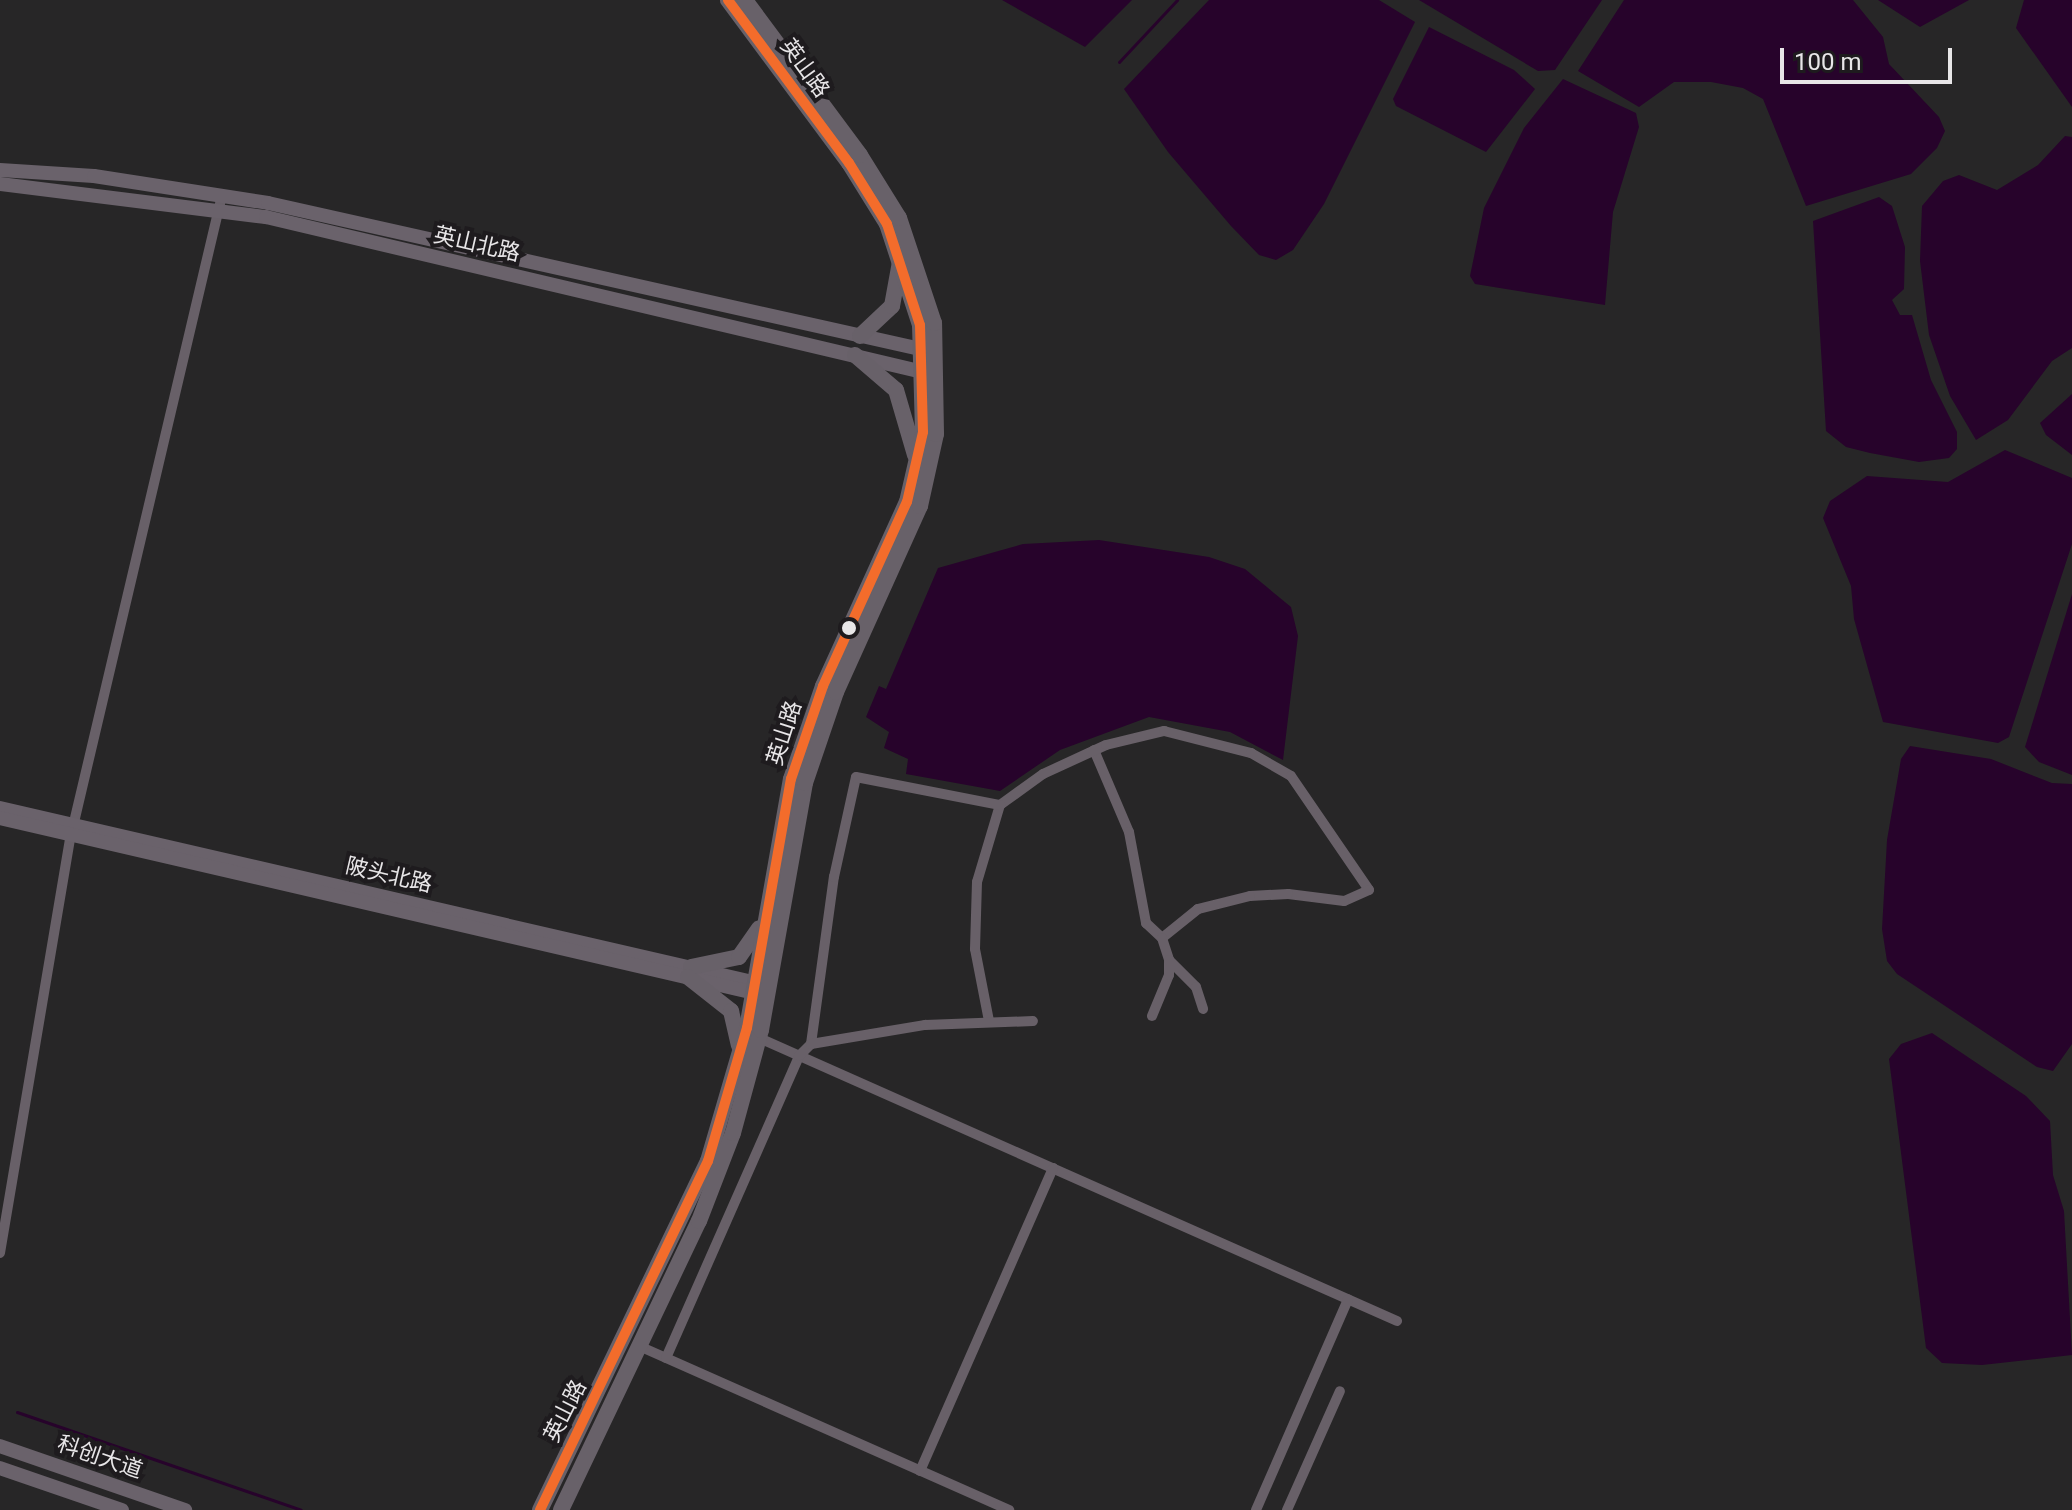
<!DOCTYPE html>
<html>
<head>
<meta charset="utf-8">
<style>
	body { margin:0 }
	#map { position:relative; width:2072px; height:1510px; overflow:hidden; background:#272627; font-family:Roboto,"Noto Sans SC",sans-serif }
	div>[style] { position:absolute }
	.water>* { inset:0; background:#27032b }
	.stream>* { height:3px; margin:-1.5px; padding:0 1.5px; transform-origin:1.5px; border-radius:1.5px; background:#27032b }
	.minor>* { height:10px; margin:-5px; padding:0 5px; transform-origin:5px; border-radius:5px; background:#686068 }
	.secondary>* { height:14px; margin:-7px; padding:0 7px; transform-origin:7px; border-radius:7px; background:#6a626b }
	.primary>* { height:16px; margin:-8px; padding:0 8px; transform-origin:8px; border-radius:8px; background:#686169 }
	.bus-1>* { height:10px; margin:-5px; padding:0 5px; transform-origin:5px; border-radius:5px; background:#f36c2b }
	.dots>* { width:22px; height:22px; translate:-50% -50%; box-sizing:border-box; border:4px solid #1e1b1e; border-radius:50% }
	span { translate:-50% -50%; white-space:nowrap; text-align:center; line-height:1.15; -webkit-text-stroke:8px #1e1b1e; paint-order:stroke }
	.street-label { font-size:22px; color:#e8e6e8 }
	.scale { position:absolute; left:1780px; top:48px; width:172px; height:36px; box-sizing:border-box; border:4px solid #e8e6e8; border-top:0; padding-left:10px; font-size:24px; line-height:28px; white-space:nowrap; color:#e8e6e8; -webkit-text-stroke:6px #1e1b1e; paint-order:stroke }
</style>
</head>
<body>
<div id="map">
	<div class="water">
		<i style="clip-path:polygon(1002px 0,1132px 0,1085px 47px)"></i>
		<i style="clip-path:polygon(1209px 0,1379px 0,1415px 22px,1324px 204px,1293px 250px,1276px 260px,1259px 255px,1231px 226px,1168px 152px,1124px 89px)"></i>
		<i style="clip-path:polygon(1419px 0,1602px 0,1555px 70px,1538px 71px)"></i>
		<i style="clip-path:polygon(1624px 0,1853px 0,1883px 37px,1889px 64px,1939px 117px,1945px 131px,1937px 148px,1911px 174px,1806px 206px,1763px 99px,1743px 88px,1711px 82px,1674px 82px,1639px 107px,1578px 71px)"></i>
		<i style="clip-path:polygon(1878px 0,1969px 0,1920px 27px)"></i>
		<i style="clip-path:polygon(2024px 0,2072px 0,2072px 107px,2016px 28px)"></i>
		<i style="clip-path:polygon(1429px 27px,1514px 70px,1535px 89px,1486px 152px,1396px 106px,1393px 99px)"></i>
		<i style="clip-path:polygon(1563px 79px,1636px 113px,1639px 127px,1613px 212px,1605px 305px,1475px 284px,1470px 276px,1484px 208px,1524px 128px)"></i>
		<i style="clip-path:polygon(2065px 136px,2072px 137px,2072px 348px,2052px 361px,2008px 420px,1976px 440px,1950px 396px,1929px 335px,1920px 261px,1922px 206px,1943px 181px,1959px 175px,1997px 190px,2038px 165px)"></i>
		<i style="clip-path:polygon(1879px 197px,1892px 206px,1905px 247px,1904px 289px,1892px 300px,1900px 315px,1912px 315px,1931px 380px,1957px 432px,1957px 449px,1949px 458px,1919px 462px,1870px 453px,1846px 447px,1826px 431px,1813px 221px)"></i>
		<i style="clip-path:polygon(2072px 394px,2072px 455px,2046px 435px,2040px 423px)"></i>
		<i style="clip-path:polygon(2005px 450px,2072px 478px,2072px 544px,2009px 737px,1998px 743px,1883px 722px,1854px 619px,1851px 586px,1823px 518px,1830px 501px,1867px 476px,1948px 482px)"></i>
		<i style="clip-path:polygon(1099px 540px,1209px 557px,1245px 569px,1291px 607px,1298px 636px,1283px 760px,1230px 732px,1149px 717px,1060px 750px,1000px 791px,906px 774px,908px 759px,884px 748px,889px 732px,866px 717px,879px 686px,886px 689px,938px 568px,1023px 544px)"></i>
		<i style="clip-path:polygon(2072px 594px,2072px 775px,2039px 762px,2025px 747px)"></i>
		<i style="clip-path:polygon(1910px 746px,1991px 759px,2052px 783px,2072px 784px,2072px 1044px,2053px 1071px,2037px 1067px,1897px 974px,1887px 961px,1882px 929px,1887px 840px,1901px 759px)"></i>
		<i style="clip-path:polygon(1932px 1033px,2026px 1096px,2050px 1121px,2053px 1175px,2064px 1211px,2072px 1355px,1982px 1365px,1942px 1363px,1926px 1348px,1889px 1059px,1901px 1044px)"></i>
	</div>
	<div class="stream">
		<i style="left:1119px;top:62px;width:85px;rotate:-46.9deg"></i>
		<i style="left:17px;top:1412px;width:300px;rotate:19deg"></i>
	</div>
	<div class="minor">
		<i style="left:1094px;top:750px;width:89px;rotate:66.9deg"></i>
		<i style="left:1129px;top:832px;width:93px;rotate:79.4deg"></i>
		<i style="left:1146px;top:923px;width:22px;rotate:43deg"></i>
		<i style="left:1152px;top:1016px;width:44px;rotate:-67.5deg"></i>
		<i style="left:1169px;top:975px;width:15px;rotate:-90deg"></i>
		<i style="left:989px;top:1021px;width:73px;rotate:-101deg"></i>
		<i style="left:975px;top:949px;width:67px;rotate:-88.3deg"></i>
		<i style="left:977px;top:882px;width:80px;rotate:-73.4deg"></i>
		<i style="left:1000px;top:805px;width:53px;rotate:-35.8deg"></i>
		<i style="left:1043px;top:774px;width:69px;rotate:-24.7deg"></i>
		<i style="left:1106px;top:745px;width:60px;rotate:-13.6deg"></i>
		<i style="left:1164px;top:731px;width:90px;rotate:14.2deg"></i>
		<i style="left:1251px;top:753px;width:46px;rotate:29.9deg"></i>
		<i style="left:1291px;top:776px;width:138px;rotate:55.6deg"></i>
		<i style="left:1369px;top:890px;width:27px;rotate:156deg"></i>
		<i style="left:1344px;top:901px;width:56px;rotate:-172.9deg"></i>
		<i style="left:1288px;top:894px;width:38px;rotate:177deg"></i>
		<i style="left:1250px;top:896px;width:54px;rotate:166deg"></i>
		<i style="left:1198px;top:909px;width:46px;rotate:141.1deg"></i>
		<i style="left:1162px;top:938px;width:23px;rotate:72deg"></i>
		<i style="left:1169px;top:960px;width:38px;rotate:45deg"></i>
		<i style="left:1196px;top:987px;width:23px;rotate:72deg"></i>
		<i style="left:759px;top:1038px;width:698px;rotate:23.92deg"></i>
		<i style="left:811px;top:1044px;width:169px;rotate:-82.2deg"></i>
		<i style="left:834px;top:877px;width:102px;rotate:-77.6deg"></i>
		<i style="left:856px;top:777px;width:147px;rotate:11deg"></i>
		<i style="left:0;top:1253px;width:424px;rotate:-80.4deg"></i>
		<i style="left:71px;top:835px;width:658px;rotate:-76.72deg"></i>
		<i style="left:639px;top:1346px;width:405px;rotate:23.9deg"></i>
		<i style="left:666px;top:1358px;width:330px;rotate:-66.2deg"></i>
		<i style="left:799px;top:1056px;width:17px;rotate:-45deg"></i>
		<i style="left:811px;top:1044px;width:116px;rotate:-9.5deg"></i>
		<i style="left:925px;top:1025px;width:108px;rotate:-2.1deg"></i>
		<i style="left:920px;top:1471px;width:331px;rotate:-66.3deg"></i>
		<i style="left:1256px;top:1510px;width:230px;rotate:-66.4deg"></i>
		<i style="left:1287px;top:1510px;width:130px;rotate:-66deg"></i>
	</div>
	<div class="secondary">
		<i style="left:0;top:170px;width:94px;rotate:3.7deg"></i>
		<i style="left:94px;top:176px;width:176px;rotate:8.8deg"></i>
		<i style="left:268px;top:203px;width:677px;rotate:12.62deg"></i>
		<i style="left:0;top:184px;width:268px;rotate:7.1deg"></i>
		<i style="left:266px;top:217px;width:683px;rotate:13.28deg"></i>
		<i style="left:0;top:808px;width:785px;rotate:13.03deg"></i>
		<i style="left:0;top:818px;width:783px;rotate:13.06deg"></i>
		<i style="left:0;top:1446px;width:196px;rotate:19.1deg"></i>
		<i style="left:0;top:1468px;width:129px;rotate:19deg"></i>
	</div>
	<div class="primary">
		<i style="left:860px;top:336px;width:44px;rotate:-43.2deg"></i>
		<i style="left:892px;top:306px;width:45px;rotate:-79.7deg"></i>
		<i style="left:855px;top:355px;width:54px;rotate:40.5deg"></i>
		<i style="left:896px;top:390px;width:68px;rotate:73.7deg"></i>
		<i style="left:691px;top:967px;width:49px;rotate:-11.8deg"></i>
		<i style="left:739px;top:957px;width:35px;rotate:-55deg"></i>
		<i style="left:688px;top:977px;width:55px;rotate:38.3deg"></i>
		<i style="left:731px;top:1011px;width:35px;rotate:77deg"></i>
		<i style="left:540px;top:1510px;width:387px;rotate:-64.3deg"></i>
		<i style="left:708px;top:1161px;width:139px;rotate:-73.7deg"></i>
		<i style="left:747px;top:1028px;width:253px;rotate:-80deg"></i>
		<i style="left:791px;top:779px;width:98px;rotate:-71deg"></i>
		<i style="left:823px;top:686px;width:202px;rotate:-65.5deg"></i>
		<i style="left:907px;top:502px;width:72px;rotate:-77.1deg"></i>
		<i style="left:923px;top:432px;width:107px;rotate:-91.6deg"></i>
		<i style="left:920px;top:325px;width:106px;rotate:-108.1deg"></i>
		<i style="left:887px;top:224px;width:72px;rotate:-121.9deg"></i>
		<i style="left:849px;top:163px;width:203px;rotate:-126.6deg"></i>
		<i style="left:561px;top:1510px;width:320px;rotate:-64.5deg"></i>
		<i style="left:699px;top:1221px;width:94px;rotate:-68.9deg"></i>
		<i style="left:733px;top:1133px;width:107px;rotate:-74.8deg"></i>
		<i style="left:761px;top:1030px;width:251px;rotate:-79.9deg"></i>
		<i style="left:805px;top:783px;width:96px;rotate:-71.2deg"></i>
		<i style="left:836px;top:692px;width:204px;rotate:-65.7deg"></i>
		<i style="left:920px;top:506px;width:74px;rotate:-77.5deg"></i>
		<i style="left:936px;top:434px;width:111px;rotate:-91deg"></i>
		<i style="left:934px;top:323px;width:111px;rotate:-108.4deg"></i>
		<i style="left:899px;top:218px;width:74px;rotate:-121.8deg"></i>
		<i style="left:860px;top:155px;width:193px;rotate:-126.6deg"></i>
	</div>
	<div class="bus-1">
		<i style="left:540px;top:1510px;width:387px;rotate:-64.3deg"></i>
		<i style="left:708px;top:1161px;width:139px;rotate:-73.7deg"></i>
		<i style="left:747px;top:1028px;width:253px;rotate:-80deg"></i>
		<i style="left:791px;top:779px;width:98px;rotate:-71deg"></i>
		<i style="left:823px;top:686px;width:202px;rotate:-65.5deg"></i>
		<i style="left:907px;top:502px;width:72px;rotate:-77.1deg"></i>
		<i style="left:923px;top:432px;width:107px;rotate:-91.6deg"></i>
		<i style="left:920px;top:325px;width:106px;rotate:-108.1deg"></i>
		<i style="left:887px;top:224px;width:72px;rotate:-121.9deg"></i>
		<i style="left:849px;top:163px;width:203px;rotate:-126.6deg"></i>
	</div>
	<div class="dots">
		<i style="left:849px;top:628px;background:#e8e6e8"></i>
	</div>
	<div class="street-label">
		<span style="left:805px;top:68px;rotate:54deg">英山路</span>
		<span style="left:477px;top:244px;rotate:13deg">英山北路</span>
		<span style="left:784px;top:733px;rotate:-72deg">英山路</span>
		<span style="left:389px;top:875px;rotate:13deg">陂头北路</span>
		<span style="left:565px;top:1411px;rotate:-63deg">英山路</span>
		<span style="left:100px;top:1457px;rotate:19deg">科创大道</span>
	</div>
	<div class="scale">100 m</div>
</div>
</body>
</html>
